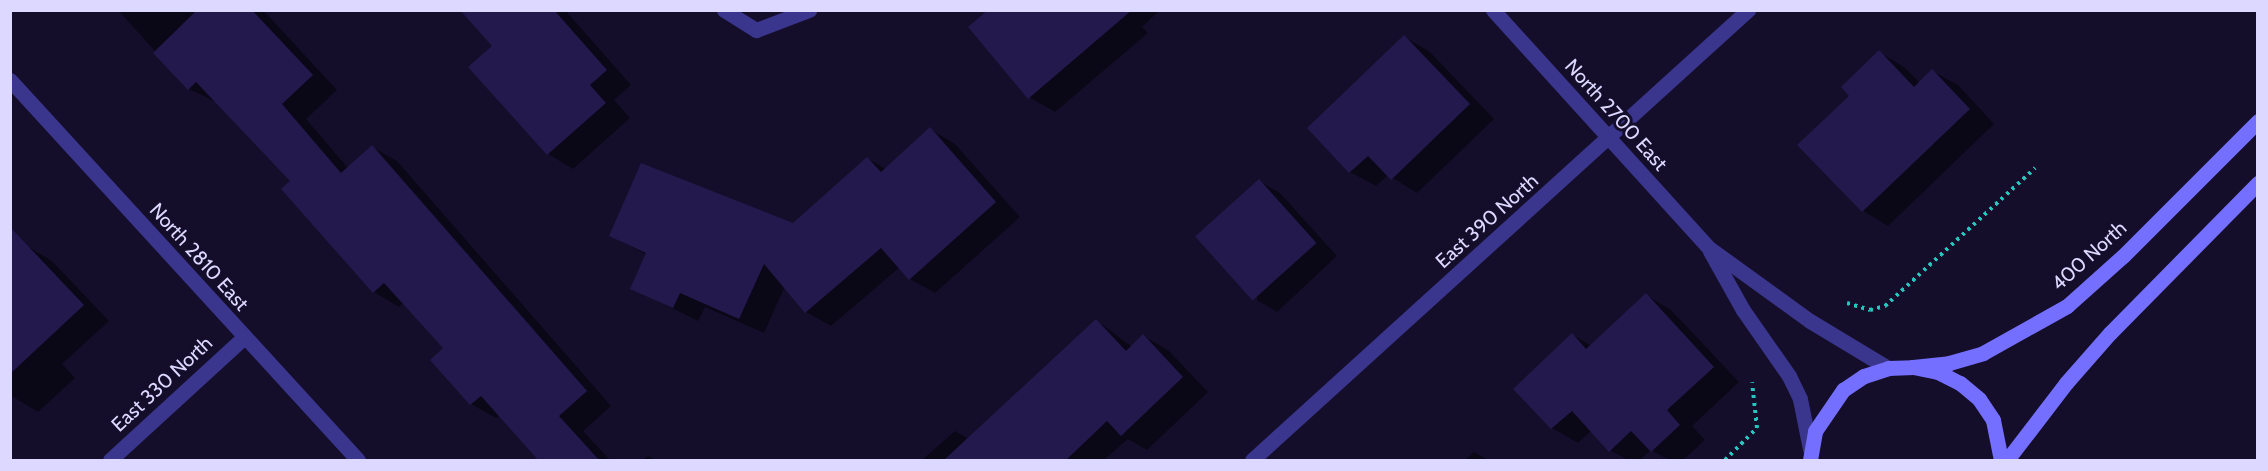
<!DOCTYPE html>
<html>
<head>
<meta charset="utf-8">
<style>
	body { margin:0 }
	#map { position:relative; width:2268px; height:471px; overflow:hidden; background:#140e2b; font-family:Cabin,sans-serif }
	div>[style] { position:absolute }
	.shadow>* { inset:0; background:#0007 }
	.building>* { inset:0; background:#24194d; transform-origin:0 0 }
	.path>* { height:4px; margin-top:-2px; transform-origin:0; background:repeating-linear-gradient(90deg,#26c5be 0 3px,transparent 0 7.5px) }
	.minor>* { height:15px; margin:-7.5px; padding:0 7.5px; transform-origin:7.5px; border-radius:7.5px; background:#3a368d }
	.secondary>* { height:15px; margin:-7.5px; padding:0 7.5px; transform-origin:7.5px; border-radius:7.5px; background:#756fff }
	span { translate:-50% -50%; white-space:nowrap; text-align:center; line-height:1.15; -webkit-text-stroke:6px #140e2b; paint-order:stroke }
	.street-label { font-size:20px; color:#ddd8ff }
	.frame { position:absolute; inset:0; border:12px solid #ddd8ff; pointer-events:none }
</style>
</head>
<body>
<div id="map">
	<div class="shadow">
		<i style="clip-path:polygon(118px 10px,263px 10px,337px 90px,306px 119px,348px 168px,372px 147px,397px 161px,611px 406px,583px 431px,610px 460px,540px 460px,500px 415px,496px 418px,471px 404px,445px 348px,404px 302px,399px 307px,374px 292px,292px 181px,216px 102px,189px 89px)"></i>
		<i style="clip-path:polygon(493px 10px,565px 10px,631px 85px,614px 100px,630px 118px,573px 169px,548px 154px,494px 46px)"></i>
		<i style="clip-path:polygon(990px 10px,1160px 10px,1142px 27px,1148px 33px,1055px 112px,1029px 97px)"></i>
		<i style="clip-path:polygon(1404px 37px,1429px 51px,1494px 119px,1417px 193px,1388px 175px,1376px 186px,1350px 172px)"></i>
		<i style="clip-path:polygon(1879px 52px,1904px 67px,1920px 83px,1932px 71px,1958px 85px,1994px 124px,1888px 226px,1863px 211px,1799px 145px,1851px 96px)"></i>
		<i style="clip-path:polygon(930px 129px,955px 144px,1020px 217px,935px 293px,910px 279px,900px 267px,831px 326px,806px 312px,785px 286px,764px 333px,705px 307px,698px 321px,632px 288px,647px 255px,611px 236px,794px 225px,868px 159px,886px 169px)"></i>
		<i style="clip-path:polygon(1259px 181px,1280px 193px,1337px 256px,1277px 312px,1257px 300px)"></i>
		<i style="clip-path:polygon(27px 246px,52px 261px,109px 321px,62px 364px,75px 378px,38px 412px,10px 395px,10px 262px)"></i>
		<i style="clip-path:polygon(1646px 295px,1671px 310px,1739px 382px,1692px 426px,1705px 440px,1683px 460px,1669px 460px,1651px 450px,1640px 460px,1628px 460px,1610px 450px,1592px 430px,1578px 443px,1552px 428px,1515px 389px,1573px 335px,1591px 346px)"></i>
		<i style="clip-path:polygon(1096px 320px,1132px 347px,1144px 336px,1169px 351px,1208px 392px,1147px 450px,1128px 439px,1104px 460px,922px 460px,955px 431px,969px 439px)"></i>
		<i style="clip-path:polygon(1474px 452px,1488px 460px,1465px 460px)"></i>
		<i style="clip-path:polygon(648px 456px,656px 460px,643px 460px)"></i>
	</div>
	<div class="building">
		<i style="clip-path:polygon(197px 10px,252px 10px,313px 75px,282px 104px,341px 173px,372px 145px,587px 391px,559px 416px,599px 460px,538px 460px,481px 396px,470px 405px,430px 360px,443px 348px,384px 283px,373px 293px,281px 189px,290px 181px,196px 82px,188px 90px,153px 53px)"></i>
		<i style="clip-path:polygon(460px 10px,554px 10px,607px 70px,590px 85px,606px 103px,547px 155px,468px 67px,492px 46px)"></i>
		<i style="clip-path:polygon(988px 10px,1132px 10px,1028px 99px,968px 27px)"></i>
		<i style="clip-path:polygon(1404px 35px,1470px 104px,1391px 180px,1368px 156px,1349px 173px,1307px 128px)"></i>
		<i style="clip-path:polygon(1879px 50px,1914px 87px,1932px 69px,1970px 109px,1862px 212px,1797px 145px,1849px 96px,1841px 87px)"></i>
		<i style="clip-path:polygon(930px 127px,996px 202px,909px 280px,881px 248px,805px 313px,764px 264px,739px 319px,680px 293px,673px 308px,630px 289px,646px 253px,609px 236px,641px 163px,793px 223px,867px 157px,881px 172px)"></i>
		<i style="left:1259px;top:179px;width:86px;height:86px;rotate:48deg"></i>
		<i style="clip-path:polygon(10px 227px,84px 305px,10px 374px)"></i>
		<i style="clip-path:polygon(1646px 293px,1714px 367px,1667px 410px,1680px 425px,1651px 452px,1631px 431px,1609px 452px,1572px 411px,1551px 429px,1513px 389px,1572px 333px,1586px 349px)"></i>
		<i style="clip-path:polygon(1096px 319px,1126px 351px,1143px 334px,1183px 377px,1121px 436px,1107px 421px,1066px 460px,944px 460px)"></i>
	</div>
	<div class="path">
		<i style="left:1847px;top:303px;width:24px;rotate:17deg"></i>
		<i style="left:1870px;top:310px;width:16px;rotate:-15deg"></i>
		<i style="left:1885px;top:306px;width:204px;rotate:-42.6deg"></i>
		<i style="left:1725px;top:460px;width:45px;rotate:-45deg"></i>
		<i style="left:1757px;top:428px;width:46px;rotate:-96.2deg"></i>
	</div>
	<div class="minor">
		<i style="left:724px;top:10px;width:38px;rotate:32deg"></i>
		<i style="left:756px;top:30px;width:57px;rotate:-20.7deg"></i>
		<i style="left:1493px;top:10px;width:321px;rotate:47.8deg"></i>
		<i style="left:1709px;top:248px;width:125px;rotate:35.9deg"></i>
		<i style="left:1810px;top:321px;width:91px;rotate:31.1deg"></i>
		<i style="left:10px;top:80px;width:515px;rotate:47.52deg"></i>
		<i style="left:1710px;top:251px;width:68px;rotate:60.8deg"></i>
		<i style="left:1743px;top:310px;width:80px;rotate:55.1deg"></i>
		<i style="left:1789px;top:376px;width:25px;rotate:64deg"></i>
		<i style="left:1800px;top:399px;width:51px;rotate:78.7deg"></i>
		<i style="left:110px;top:460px;width:180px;rotate:-42.5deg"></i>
		<i style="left:1252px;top:460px;width:670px;rotate:-42.22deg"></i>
	</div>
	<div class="secondary">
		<i style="left:1913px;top:367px;width:36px;rotate:-6deg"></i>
		<i style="left:1949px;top:363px;width:35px;rotate:-16deg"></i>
		<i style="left:1983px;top:353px;width:96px;rotate:-29.2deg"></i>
		<i style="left:2067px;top:306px;width:75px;rotate:-41.8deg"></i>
		<i style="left:2123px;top:256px;width:191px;rotate:-45deg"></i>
		<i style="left:1810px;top:460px;width:29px;rotate:-80deg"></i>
		<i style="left:1815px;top:431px;width:50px;rotate:-55.7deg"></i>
		<i style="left:1843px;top:390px;width:25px;rotate:-34deg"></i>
		<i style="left:1864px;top:376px;width:25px;rotate:-18deg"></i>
		<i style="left:1888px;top:368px;width:25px;rotate:-2deg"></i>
		<i style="left:1913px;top:367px;width:25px;rotate:11deg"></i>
		<i style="left:1938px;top:372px;width:25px;rotate:27deg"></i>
		<i style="left:1960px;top:383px;width:25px;rotate:40deg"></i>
		<i style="left:1979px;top:399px;width:25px;rotate:56deg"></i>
		<i style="left:1993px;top:420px;width:41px;rotate:78.7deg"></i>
		<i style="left:2007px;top:460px;width:97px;rotate:-52.5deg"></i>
		<i style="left:2066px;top:383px;width:67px;rotate:-48.7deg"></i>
		<i style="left:2110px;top:333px;width:211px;rotate:-45.4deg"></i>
	</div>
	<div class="street-label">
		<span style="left:1616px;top:115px;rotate:48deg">North 2700 East</span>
		<span style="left:1487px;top:221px;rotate:-42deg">East 390 North</span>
		<span style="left:2089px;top:256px;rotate:-42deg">400 North</span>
		<span style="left:199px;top:257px;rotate:48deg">North 2810 East</span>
		<span style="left:162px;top:384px;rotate:-43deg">East 330 North</span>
	</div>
	<div class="frame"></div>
</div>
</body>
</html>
